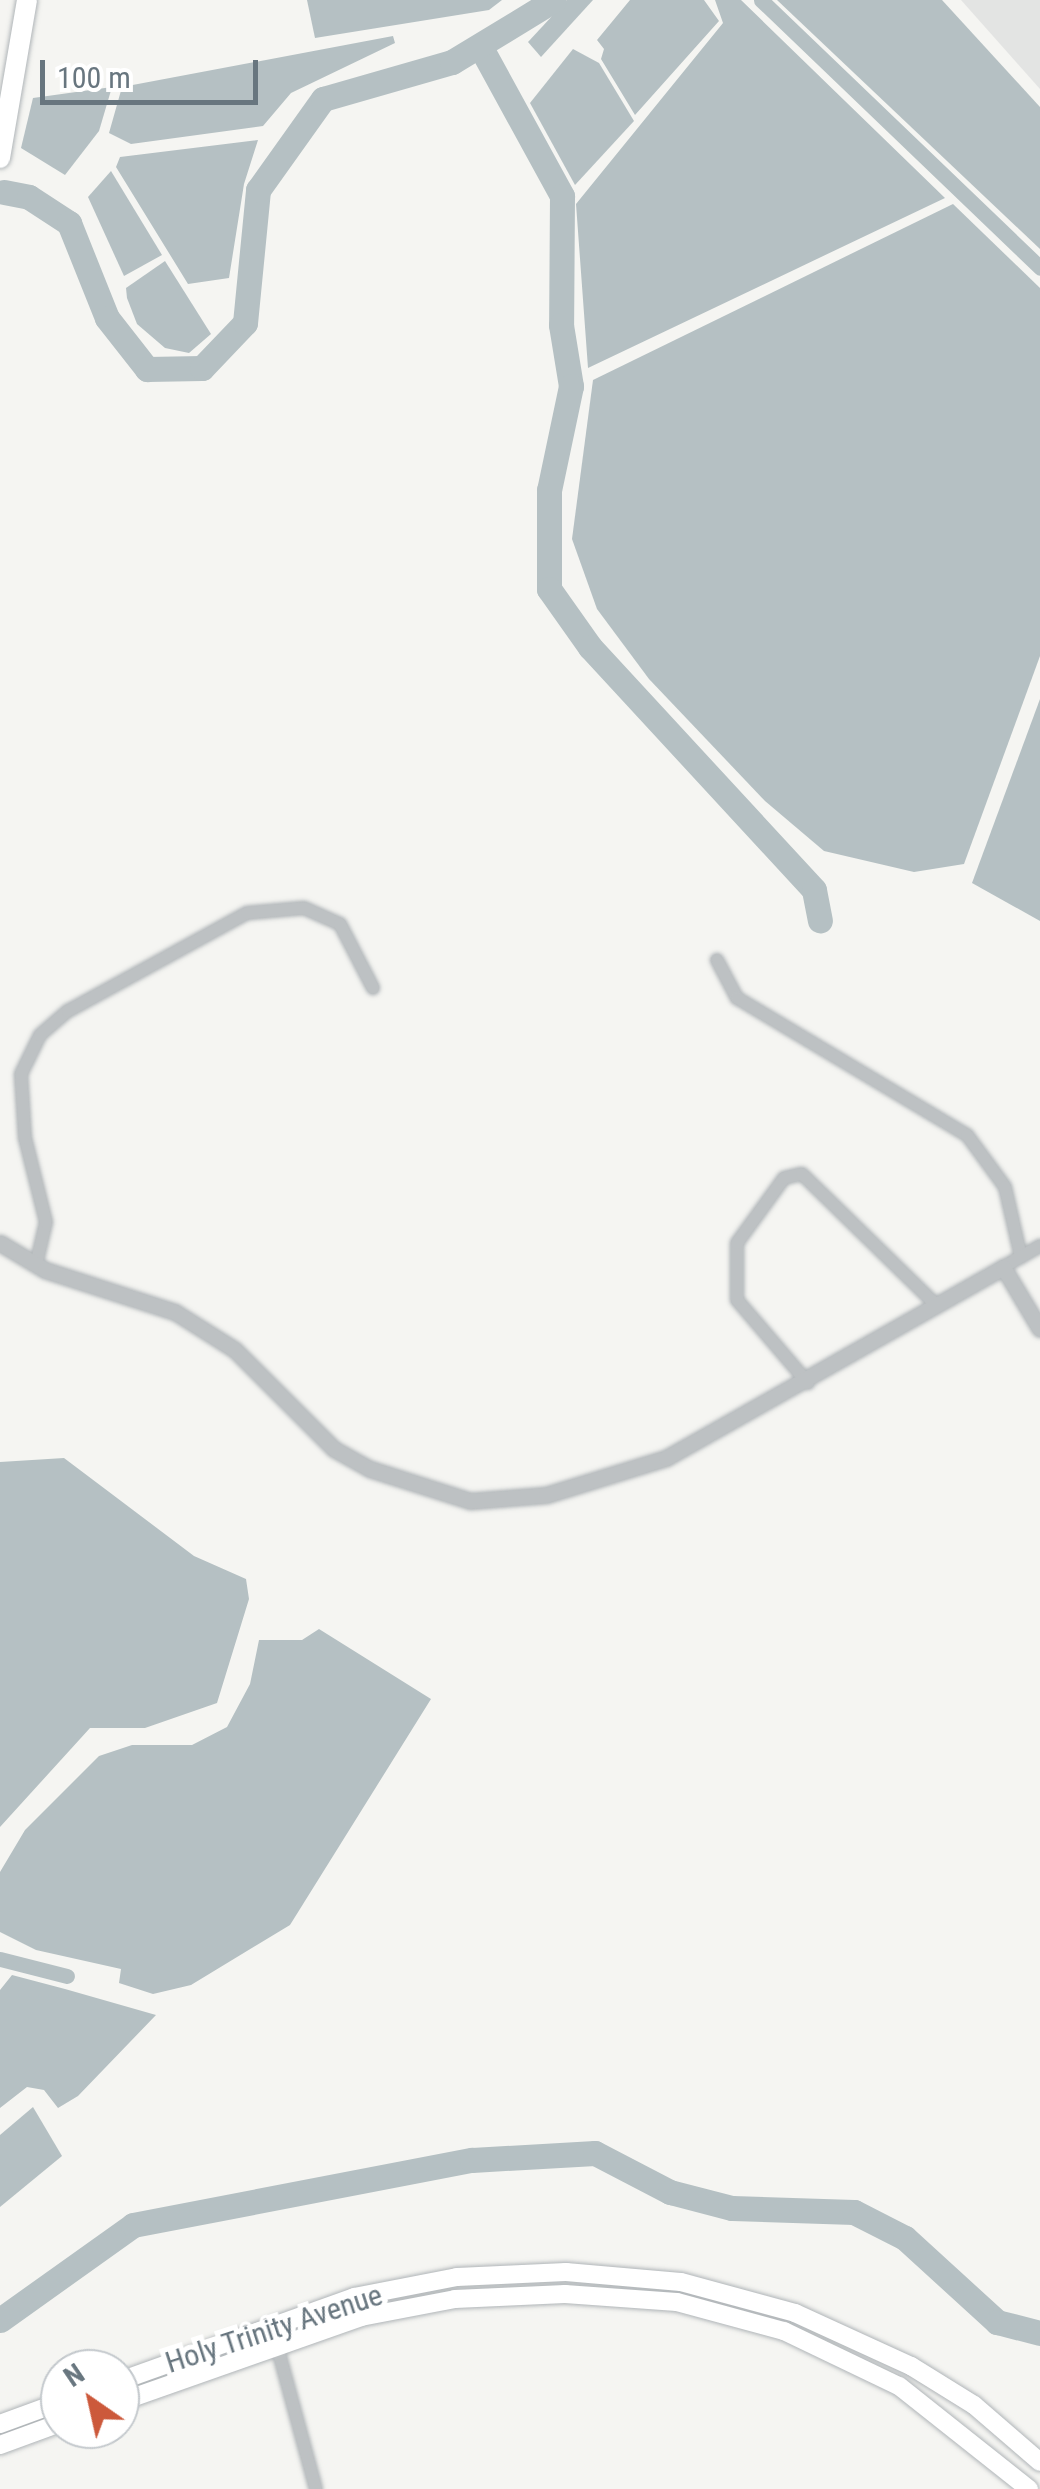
<!DOCTYPE html>
<html>
<head>
<meta charset="utf-8">
<style>
	body { margin:0 }
	#map { position:relative; width:1040px; height:2489px; overflow:hidden; background:#f5f5f2; font-family:"Roboto Condensed",sans-serif }
	div>[style] { position:absolute }
	.built>* { inset:0; background:#e3e4e3 }
	.water>* { inset:0; background:#b5c0c3 }
	.canal>* { height:15px; margin:-7.5px; padding:0 7.5px; transform-origin:7.5px; border-radius:7.5px; background:#b5c0c3 }
	.river>* { height:25px; margin:-12.5px; padding:0 12.5px; transform-origin:12.5px; border-radius:12.5px; background:#b5c0c3 }
	.roads { filter:drop-shadow(0 0 2px #b0b5b8) drop-shadow(0 0 2px #b0b5b8) }
	.minor>* { height:12px; margin:-6px; padding:0 6px; transform-origin:6px; border-radius:6px; background:#bdc1c3 }
	.tertiary>* { height:15px; margin:-7.5px; padding:0 7.5px; transform-origin:7.5px; border-radius:7.5px; background:#bdc1c3 }
	.secondary>* { height:18px; margin:-9px; padding:0 9px; transform-origin:9px; border-radius:9px; background:#fff }
	.primary>* { height:20px; margin:-10px; padding:0 10px; transform-origin:10px; border-radius:10px; background:#fff }
	span { translate:-50% -50%; white-space:nowrap; text-align:center; line-height:1.15; -webkit-text-stroke:10px #fff; paint-order:stroke }
	.street-label { font-size:30px; color:#68767f }
	.north { position:absolute; left:40px; top:2349px; width:100px; height:100px; box-sizing:border-box; background:#fff; border:2px solid #c3c8cc; border-radius:50%; rotate:326deg; font-size:28px; font-weight:700; line-height:40px; text-align:center; color:#68767f }
	.north::after { content:''; display:block; margin:auto; width:35px; height:45px; background:#cc593b; clip-path:polygon(50% 0,100% 100%,50% 72%,0 100%) }
	.scale { position:absolute; left:40px; top:60px; width:218px; height:45px; box-sizing:border-box; border:5px solid #68767f; border-top:0; padding-left:12px; font-size:30px; line-height:35px; white-space:nowrap; color:#68767f; -webkit-text-stroke:8px #fff; paint-order:stroke }
</style>
</head>
<body>
<div id="map">
	<div class="built">
		<i style="clip-path:polygon(961px 0,1040px 0,1040px 89px)"></i>
	</div>
	<div class="water">
		<i style="clip-path:polygon(307px 0,502px 0,489px 10px,315px 38px)"></i>
		<i style="clip-path:polygon(567px 0,593px 0,541px 57px,528px 42px)"></i>
		<i style="clip-path:polygon(630px 0,704px 0,719px 21px,635px 115px,601px 59px,604px 49px,597px 40px)"></i>
		<i style="clip-path:polygon(715px 0,741px 0,945px 198px,588px 368px,576px 204px,723px 23px)"></i>
		<i style="clip-path:polygon(777px 0,942px 0,1040px 107px,1040px 249px)"></i>
		<i style="clip-path:polygon(393px 36px,395px 43px,291px 93px,263px 126px,131px 144px,109px 133px,122px 87px)"></i>
		<i style="clip-path:polygon(573px 49px,599px 63px,634px 121px,575px 185px,530px 103px)"></i>
		<i style="clip-path:polygon(112px 87px,99px 131px,65px 175px,21px 148px,33px 98px)"></i>
		<i style="clip-path:polygon(258px 140px,244px 184px,229px 278px,188px 284px,116px 167px,120px 157px)"></i>
		<i style="clip-path:polygon(111px 171px,162px 255px,124px 276px,88px 197px)"></i>
		<i style="clip-path:polygon(953px 204px,1040px 288px,1040px 656px,964px 864px,914px 872px,824px 851px,765px 801px,649px 679px,597px 609px,572px 539px,593px 380px)"></i>
		<i style="clip-path:polygon(165px 261px,211px 334px,189px 353px,165px 348px,137px 324px,127px 298px,126px 288px)"></i>
		<i style="clip-path:polygon(1040px 699px,1040px 921px,972px 883px)"></i>
		<i style="clip-path:polygon(64px 1458px,194px 1556px,246px 1579px,249px 1599px,217px 1703px,145px 1728px,90px 1728px,0 1827px,0 1462px)"></i>
		<i style="clip-path:polygon(319px 1629px,431px 1699px,290px 1925px,191px 1985px,153px 1994px,119px 1983px,121px 1969px,36px 1950px,0 1932px,0 1872px,25px 1830px,99px 1756px,132px 1745px,192px 1745px,227px 1727px,250px 1684px,259px 1640px,302px 1640px)"></i>
		<i style="clip-path:polygon(12px 1975px,65px 1989px,156px 2015px,78px 2096px,58px 2108px,44px 2090px,27px 2087px,0 2108px,0 1990px)"></i>
		<i style="clip-path:polygon(33px 2107px,62px 2156px,0 2207px,0 2135px)"></i>
	</div>
	<div class="canal">
		<i style="left:761px;top:0;width:387px;rotate:43.8deg"></i>
		<i style="left:0;top:1959px;width:69px;rotate:14.2deg"></i>
	</div>
	<div class="river">
		<i style="left:480px;top:46px;width:171px;rotate:61.3deg"></i>
		<i style="left:562px;top:196px;width:129px;rotate:90.4deg"></i>
		<i style="left:561px;top:325px;width:62px;rotate:80.7deg"></i>
		<i style="left:571px;top:386px;width:106px;rotate:101.9deg"></i>
		<i style="left:549px;top:490px;width:99px;rotate:90deg"></i>
		<i style="left:549px;top:589px;width:71px;rotate:54.7deg"></i>
		<i style="left:590px;top:647px;width:330px;rotate:47.3deg"></i>
		<i style="left:814px;top:890px;width:31px;rotate:79deg"></i>
		<i style="left:4px;top:192px;width:25px;rotate:11deg"></i>
		<i style="left:29px;top:197px;width:48px;rotate:33deg"></i>
		<i style="left:69px;top:223px;width:102px;rotate:68.2deg"></i>
		<i style="left:107px;top:318px;width:65px;rotate:51.9deg"></i>
		<i style="left:147px;top:369px;width:55px;rotate:-1deg"></i>
		<i style="left:202px;top:368px;width:62px;rotate:-46.3deg"></i>
		<i style="left:245px;top:323px;width:134px;rotate:-84.4deg"></i>
		<i style="left:258px;top:190px;width:112px;rotate:-54.5deg"></i>
		<i style="left:323px;top:99px;width:134px;rotate:-16deg"></i>
		<i style="left:452px;top:62px;width:119px;rotate:-31.3deg"></i>
		<i style="left:0;top:2320px;width:163px;rotate:-35.5deg"></i>
		<i style="left:133px;top:2225px;width:345px;rotate:-10.9deg"></i>
		<i style="left:472px;top:2160px;width:123px;rotate:-3.3deg"></i>
		<i style="left:595px;top:2153px;width:85px;rotate:27.5deg"></i>
		<i style="left:670px;top:2192px;width:64px;rotate:14.5deg"></i>
		<i style="left:732px;top:2208px;width:122px;rotate:1.9deg"></i>
		<i style="left:854px;top:2212px;width:57px;rotate:27deg"></i>
		<i style="left:905px;top:2238px;width:125px;rotate:42.4deg"></i>
		<i style="left:997px;top:2322px;width:44px;rotate:14.3deg"></i>
	</div>
	<div class="roads">
		<div class="minor">
			<i style="left:717px;top:960px;width:43px;rotate:62.2deg"></i>
			<i style="left:737px;top:998px;width:268px;rotate:30.8deg"></i>
			<i style="left:967px;top:1135px;width:64px;rotate:53.8deg"></i>
			<i style="left:1005px;top:1187px;width:72px;rotate:77.1deg"></i>
			<i style="left:36px;top:1265px;width:44px;rotate:-76.9deg"></i>
			<i style="left:46px;top:1222px;width:87px;rotate:-104deg"></i>
			<i style="left:25px;top:1138px;width:64px;rotate:-93.6deg"></i>
			<i style="left:21px;top:1074px;width:43px;rotate:-64deg"></i>
			<i style="left:40px;top:1035px;width:37px;rotate:-41deg"></i>
			<i style="left:68px;top:1011px;width:204px;rotate:-28.7deg"></i>
			<i style="left:247px;top:913px;width:57px;rotate:-5deg"></i>
			<i style="left:304px;top:908px;width:39px;rotate:24deg"></i>
			<i style="left:340px;top:924px;width:72px;rotate:62.7deg"></i>
			<i style="left:1003px;top:1267px;width:43px;rotate:-29.6deg"></i>
			<i style="left:808px;top:1383px;width:109px;rotate:-130.5deg"></i>
			<i style="left:737px;top:1300px;width:57px;rotate:-90deg"></i>
			<i style="left:737px;top:1243px;width:80px;rotate:-54.1deg"></i>
			<i style="left:784px;top:1178px;width:18px;rotate:-13deg"></i>
			<i style="left:802px;top:1174px;width:185px;rotate:44.3deg"></i>
			<i style="left:276px;top:2342px;width:152px;rotate:74.8deg"></i>
		</div>
		<div class="tertiary">
			<i style="left:0;top:1243px;width:52px;rotate:31deg"></i>
			<i style="left:45px;top:1270px;width:137px;rotate:17.9deg"></i>
			<i style="left:175px;top:1312px;width:71px;rotate:32.3deg"></i>
			<i style="left:235px;top:1350px;width:140px;rotate:45deg"></i>
			<i style="left:334px;top:1449px;width:41px;rotate:29.1deg"></i>
			<i style="left:370px;top:1469px;width:105px;rotate:17.7deg"></i>
			<i style="left:470px;top:1501px;width:76px;rotate:-4.5deg"></i>
			<i style="left:546px;top:1495px;width:126px;rotate:-17.1deg"></i>
			<i style="left:666px;top:1458px;width:387px;rotate:-29.5deg"></i>
			<i style="left:1003px;top:1267px;width:72px;rotate:59.2deg"></i>
		</div>
		<div class="secondary">
			<i style="left:120px;top:2381px;width:249px;rotate:-19.7deg"></i>
			<i style="left:354px;top:2297px;width:105px;rotate:-11deg"></i>
			<i style="left:457px;top:2277px;width:109px;rotate:-2.6deg"></i>
			<i style="left:566px;top:2272px;width:115px;rotate:5deg"></i>
			<i style="left:681px;top:2282px;width:118px;rotate:15.2deg"></i>
			<i style="left:795px;top:2313px;width:128px;rotate:24.6deg"></i>
			<i style="left:911px;top:2366px;width:74px;rotate:31.8deg"></i>
			<i style="left:974px;top:2405px;width:87px;rotate:40.8deg"></i>
			<i style="left:120px;top:2402px;width:256px;rotate:-19.4deg"></i>
			<i style="left:361px;top:2317px;width:96px;rotate:-10.8deg"></i>
			<i style="left:455px;top:2299px;width:110px;rotate:-2.6deg"></i>
			<i style="left:565px;top:2294px;width:112px;rotate:4.1deg"></i>
			<i style="left:677px;top:2302px;width:111px;rotate:15.2deg"></i>
			<i style="left:784px;top:2331px;width:127px;rotate:25.6deg"></i>
			<i style="left:899px;top:2386px;width:166px;rotate:38.4deg"></i>
			<i style="left:0;top:2424px;width:64px;rotate:-20.1deg"></i>
			<i style="left:0;top:2445px;width:64px;rotate:-20.1deg"></i>
		</div>
		<div class="primary">
			<i style="left:0;top:158px;width:160px;rotate:-80.3deg"></i>
		</div>
	</div>
	<div class="street-label">
		<span style="left:274px;top:2329px;rotate:-18deg">Holy Trinity Avenue</span>
	</div>
	<div class="north">N</div>
	<div class="scale">100 m</div>
</div>
</body>
</html>
